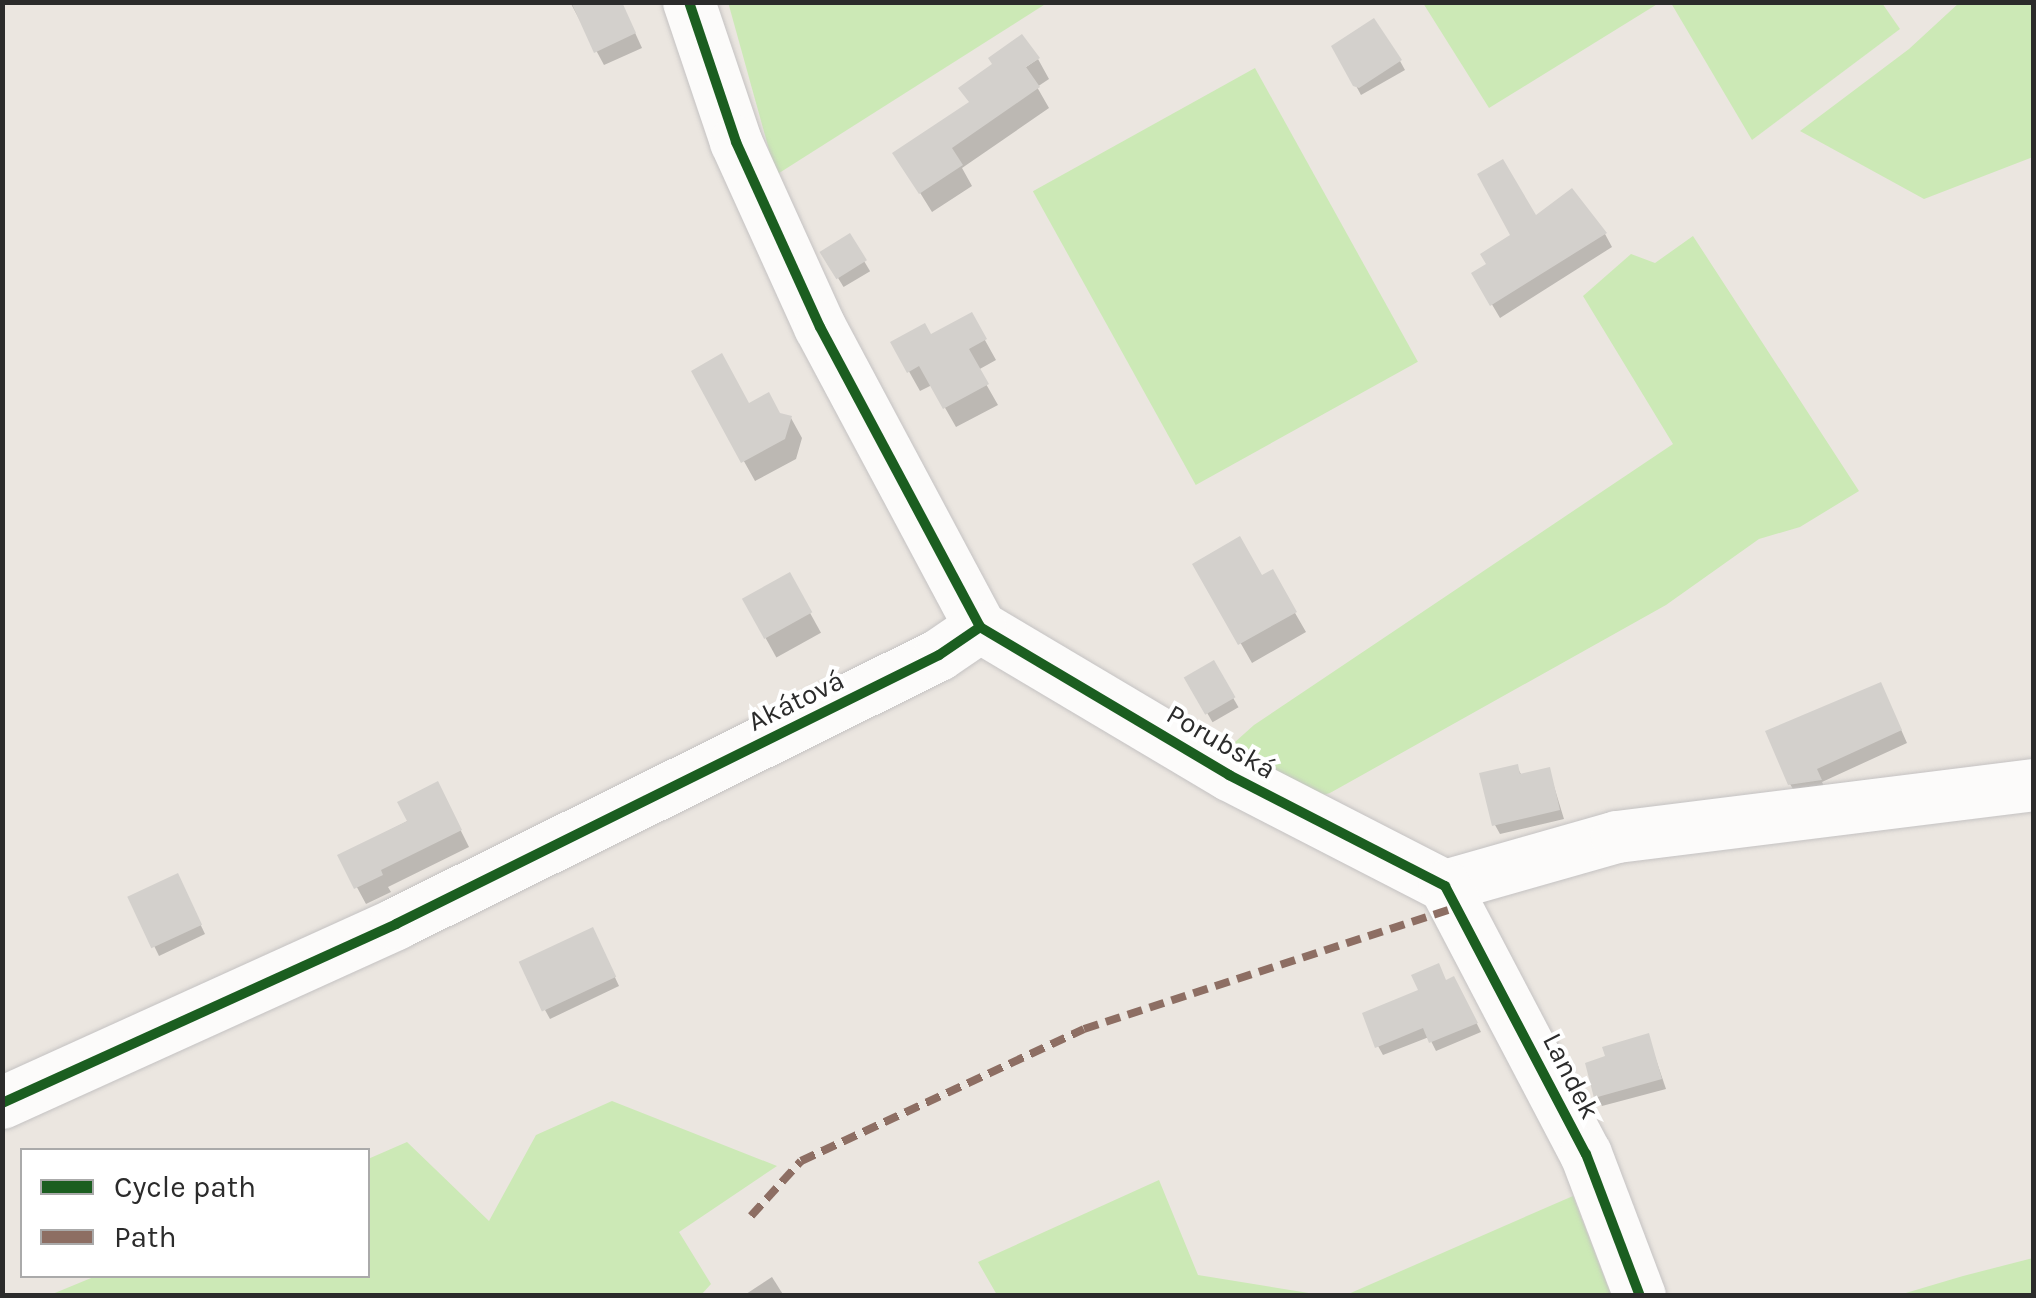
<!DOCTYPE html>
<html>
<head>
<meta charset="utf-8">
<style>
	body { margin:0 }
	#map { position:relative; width:2036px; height:1298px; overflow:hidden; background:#ebe6e0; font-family:Karla,sans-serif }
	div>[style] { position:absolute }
	.green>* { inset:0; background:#cce9b6; transform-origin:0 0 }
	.shadow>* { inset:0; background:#0003; transform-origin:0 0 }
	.building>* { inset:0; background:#d3d0cc; transform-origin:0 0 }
	.roads { filter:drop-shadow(0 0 2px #c4c2c2) drop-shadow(0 0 2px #c4c2c2) }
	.minor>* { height:52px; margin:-26px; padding:0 26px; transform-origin:26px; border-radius:26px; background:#fcfbfa }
	.quiet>* { height:8px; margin-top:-4px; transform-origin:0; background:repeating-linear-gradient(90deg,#8d6e63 0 15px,transparent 0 23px) }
	.cycleway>* { height:10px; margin:-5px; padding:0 5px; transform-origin:5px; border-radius:5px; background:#1b5e20 }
	span { translate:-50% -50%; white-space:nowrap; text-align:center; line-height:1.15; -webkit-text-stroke:8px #fff; paint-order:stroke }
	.street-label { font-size:28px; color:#2b2b2b }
	.frame { position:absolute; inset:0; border:5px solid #2b2b2b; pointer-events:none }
	.legend { position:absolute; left:20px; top:1148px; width:350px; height:130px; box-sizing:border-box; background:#fff; border:2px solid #aaa; margin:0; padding:12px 18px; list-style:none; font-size:30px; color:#2b2b2b }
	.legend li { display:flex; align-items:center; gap:20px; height:50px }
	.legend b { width:50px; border:2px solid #aaa }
</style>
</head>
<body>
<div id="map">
	<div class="green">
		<i style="clip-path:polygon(728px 2px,1047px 3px,776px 175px)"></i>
		<i style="clip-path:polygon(1960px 2px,2033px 3px,2033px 157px,1924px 199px,1800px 131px,1909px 49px)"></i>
		<i style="clip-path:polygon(1423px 3px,1659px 3px,1489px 108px)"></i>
		<i style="clip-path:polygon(1671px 3px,1882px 3px,1900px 29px,1752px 140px)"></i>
		<i style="left:1255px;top:68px;width:336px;height:254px;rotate:61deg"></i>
		<i style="clip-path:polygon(1693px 236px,1859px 491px,1800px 527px,1759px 539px,1666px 605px,1330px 793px,1317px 797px,1234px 750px,1235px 742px,1254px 725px,1673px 444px,1583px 296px,1631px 254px,1655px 263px)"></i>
		<i style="clip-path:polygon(612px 1101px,777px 1166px,679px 1232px,711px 1284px,701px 1295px,50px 1295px,96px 1276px,368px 1276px,368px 1159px,407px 1142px,489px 1221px,536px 1135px)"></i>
		<i style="clip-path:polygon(1159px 1180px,1198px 1275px,1321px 1295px,997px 1295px,978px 1262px)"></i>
		<i style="clip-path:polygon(1573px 1196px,1611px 1295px,1346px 1295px)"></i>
		<i style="clip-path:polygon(2033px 1258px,2033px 1295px,1899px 1295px,1963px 1276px)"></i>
	</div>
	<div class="shadow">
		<i style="clip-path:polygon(570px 2px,621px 2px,642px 48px,604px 65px)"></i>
		<i style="clip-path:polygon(1335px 47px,1400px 61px,1405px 70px,1361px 95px)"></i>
		<i style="clip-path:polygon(1038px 59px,1049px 79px,1037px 87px,1049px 108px,962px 168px,972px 186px,932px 212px,896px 154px)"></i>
		<i style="clip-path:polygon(1535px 219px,1605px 234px,1612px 247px,1500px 318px,1474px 274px,1489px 265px)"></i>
		<i style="left:849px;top:236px;width:41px;height:31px;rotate:59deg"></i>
		<i style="clip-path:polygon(971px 315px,996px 360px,978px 370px,998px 405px,956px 427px,932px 385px,920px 391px,893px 343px,931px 337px)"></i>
		<i style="clip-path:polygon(694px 372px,749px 406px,791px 418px,802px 438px,796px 459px,755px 481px)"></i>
		<i style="clip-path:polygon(1196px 565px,1261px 579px,1272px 573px,1306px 632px,1252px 663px)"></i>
		<i style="left:789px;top:575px;width:66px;height:51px;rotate:61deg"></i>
		<i style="left:1213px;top:663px;width:51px;height:30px;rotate:60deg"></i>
		<i style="clip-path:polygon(1887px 698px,1907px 743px,1822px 782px,1827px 792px,1798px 797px,1790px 784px)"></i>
		<i style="clip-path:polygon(1517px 767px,1522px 776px,1549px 770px,1564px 819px,1500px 834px,1495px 825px)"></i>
		<i style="clip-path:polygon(446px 801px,469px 847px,388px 887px,391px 892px,366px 904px,340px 856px)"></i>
		<i style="clip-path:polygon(182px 886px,205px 934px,159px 956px,131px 898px)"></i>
		<i style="clip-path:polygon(597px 939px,619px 986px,550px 1019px,545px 1010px)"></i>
		<i style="clip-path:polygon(1459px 988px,1481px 1032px,1436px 1051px,1429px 1037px,1383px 1055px,1378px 1046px)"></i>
		<i style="clip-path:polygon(1648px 1036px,1666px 1089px,1602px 1106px,1597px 1097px)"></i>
		<i style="clip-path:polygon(772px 1277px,784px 1296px,743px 1296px)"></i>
	</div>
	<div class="building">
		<i style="clip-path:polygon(571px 2px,622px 2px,636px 33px,594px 53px)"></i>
		<i style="clip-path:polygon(1374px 18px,1402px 60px,1359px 88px,1353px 86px,1331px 46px)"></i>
		<i style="clip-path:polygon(1022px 34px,1040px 58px,1026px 67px,1040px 87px,952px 148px,963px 165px,919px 194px,892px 153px,969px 102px,958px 88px,992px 64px,988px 58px)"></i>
		<i style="clip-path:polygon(1503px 159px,1536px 215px,1572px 188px,1607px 233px,1490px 306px,1471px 273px,1486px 264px,1480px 254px,1510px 235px,1477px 174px)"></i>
		<i style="left:850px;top:233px;width:32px;height:36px;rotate:58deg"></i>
		<i style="clip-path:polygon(972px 312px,987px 339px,969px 349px,989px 384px,943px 409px,919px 366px,907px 373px,890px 342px,925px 323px,931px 334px)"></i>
		<i style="clip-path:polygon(722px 353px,749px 403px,769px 392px,780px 413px,792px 416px,785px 439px,741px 463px,691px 371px)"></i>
		<i style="clip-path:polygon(1240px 536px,1262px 575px,1273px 569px,1297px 612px,1238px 645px,1192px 564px)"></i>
		<i style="left:790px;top:572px;width:46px;height:55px;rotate:61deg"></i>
		<i style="left:1214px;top:660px;width:43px;height:35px;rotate:60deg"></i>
		<i style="clip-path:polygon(1881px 682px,1902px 730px,1817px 769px,1822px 780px,1788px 785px,1765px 731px)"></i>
		<i style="clip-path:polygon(1518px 764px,1520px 774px,1550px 767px,1560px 810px,1492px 826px,1479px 773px)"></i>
		<i style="clip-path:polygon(438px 781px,462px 830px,381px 870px,383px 875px,354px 889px,337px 855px,407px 821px,397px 802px)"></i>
		<i style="left:178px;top:873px;width:57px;height:56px;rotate:65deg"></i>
		<i style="left:593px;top:927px;width:55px;height:82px;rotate:65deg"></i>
		<i style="clip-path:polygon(1439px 963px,1446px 980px,1454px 976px,1478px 1023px,1429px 1043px,1423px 1028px,1375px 1048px,1362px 1013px,1418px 990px,1411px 975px)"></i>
		<i style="clip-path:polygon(1649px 1033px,1662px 1079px,1594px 1098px,1585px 1063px,1605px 1056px,1602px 1047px)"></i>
	</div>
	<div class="roads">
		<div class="minor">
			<i style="left:689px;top:2px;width:148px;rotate:71.4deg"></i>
			<i style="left:736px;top:142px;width:203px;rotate:65.6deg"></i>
			<i style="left:820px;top:327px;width:340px;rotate:61.9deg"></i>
			<i style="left:980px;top:627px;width:290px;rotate:30.7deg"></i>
			<i style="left:1229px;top:775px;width:243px;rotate:27.2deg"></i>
			<i style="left:1445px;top:886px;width:179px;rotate:-15.9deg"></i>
			<i style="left:1617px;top:837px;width:420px;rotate:-7.1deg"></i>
			<i style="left:1445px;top:886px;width:303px;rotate:62.3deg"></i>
			<i style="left:1586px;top:1154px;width:152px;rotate:69.2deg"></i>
			<i style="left:2px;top:1103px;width:433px;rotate:-24.4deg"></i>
			<i style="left:396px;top:924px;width:606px;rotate:-26.35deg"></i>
			<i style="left:939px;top:655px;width:50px;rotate:-34.3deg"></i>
		</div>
	</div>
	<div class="quiet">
		<i style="left:751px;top:1216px;width:74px;rotate:-47.7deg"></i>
		<i style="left:801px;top:1161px;width:312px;rotate:-25deg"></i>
		<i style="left:1084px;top:1029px;width:392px;rotate:-18.1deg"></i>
	</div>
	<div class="cycleway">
		<i style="left:689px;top:2px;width:148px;rotate:71.4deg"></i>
		<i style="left:736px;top:142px;width:203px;rotate:65.6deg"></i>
		<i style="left:820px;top:327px;width:340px;rotate:61.9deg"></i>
		<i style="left:980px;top:627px;width:290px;rotate:30.7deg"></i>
		<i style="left:1229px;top:775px;width:243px;rotate:27.2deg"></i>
		<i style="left:1445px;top:886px;width:303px;rotate:62.3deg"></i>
		<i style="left:1586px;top:1154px;width:152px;rotate:69.2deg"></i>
		<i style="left:2px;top:1103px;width:433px;rotate:-24.4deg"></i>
		<i style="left:396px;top:924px;width:606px;rotate:-26.35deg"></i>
		<i style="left:939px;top:655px;width:50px;rotate:-34.3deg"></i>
	</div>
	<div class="street-label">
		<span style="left:796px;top:701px;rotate:-26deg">Akátová</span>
		<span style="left:1221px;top:742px;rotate:30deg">Porubská</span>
		<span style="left:1571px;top:1076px;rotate:63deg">Landek</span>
	</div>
	<div class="frame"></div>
	<ul class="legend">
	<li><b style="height:12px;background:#1b5e20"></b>Cycle path</li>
	<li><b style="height:12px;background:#8d6e63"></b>Path</li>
	</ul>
</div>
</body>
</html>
